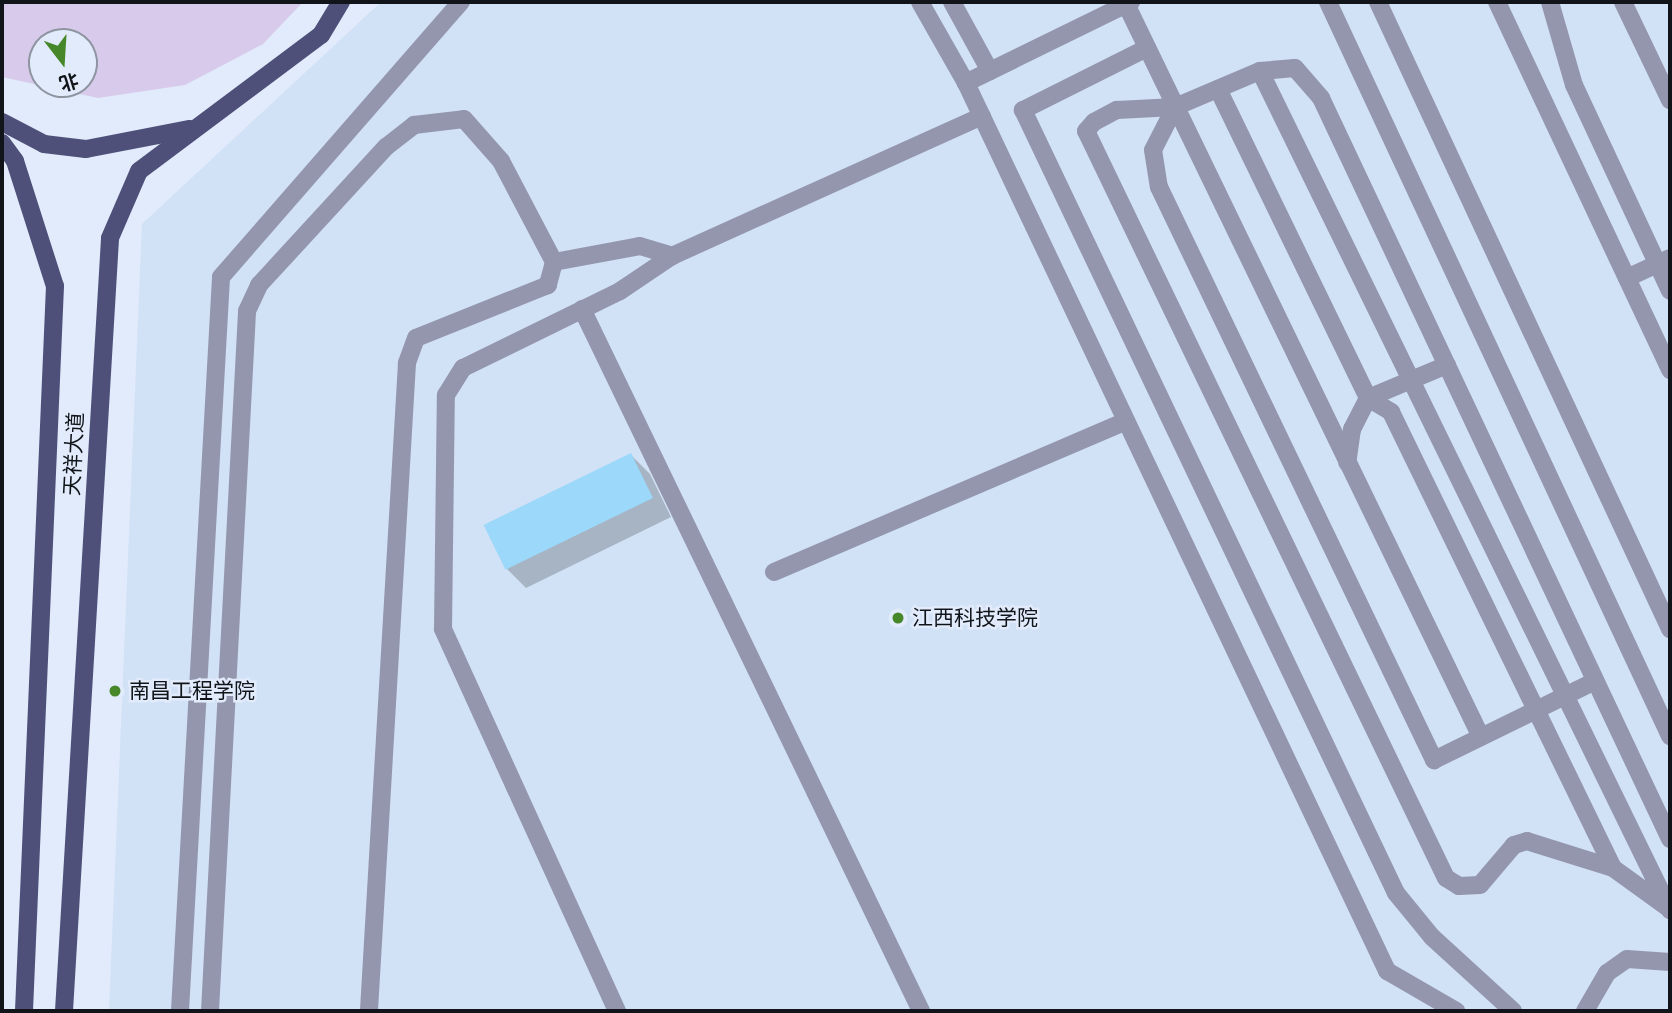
<!DOCTYPE html>
<html>
<head>
<meta charset="utf-8">
<style>
	body { margin:0 }
	#map { position:relative; width:1672px; height:1013px; overflow:hidden; background:#e1ebfb; font-family:Roboto,"Noto Sans SC",sans-serif }
	div>[style] { position:absolute }
	.built>* { inset:0; background:#d1e1f6 }
	.green>* { inset:0; background:#d8caeb }
	.shadow>* { inset:0; background:#0003 }
	.building>* { inset:0; background:#9bd8fa; transform-origin:0 0 }
	.service>* { height:18px; margin:-9px; padding:0 9px; transform-origin:9px; border-radius:9px; background:#9496ae }
	.minor>* { height:18px; margin:-9px; padding:0 9px; transform-origin:9px; border-radius:9px; background:#9496ae }
	.primary>* { height:18px; margin:-9px; padding:0 9px; transform-origin:9px; border-radius:9px; background:#4e5079 }
	.dots>* { width:19px; height:19px; translate:-50% -50%; box-sizing:border-box; border:4px solid #e1ebfb; border-radius:50% }
	span { translate:-50% -50%; white-space:nowrap; text-align:center; line-height:1.15; -webkit-text-stroke:5px #e1ebfb; paint-order:stroke }
	.street-label { font-size:21px; color:#11151a }
	.poi-label { font-size:21px; color:#11151a }
	.left { translate:0 -50%; text-align:left }
	.frame { position:absolute; inset:0; border:4px solid #11151a; pointer-events:none }
	.north { position:absolute; left:28px; top:28px; width:70px; height:70px; box-sizing:border-box; background:#e1ebfb; border:2px solid #8e95a1; border-radius:50%; rotate:163deg; font-size:19px; font-weight:700; line-height:28px; text-align:center; color:#11151a }
	.north::after { content:''; display:block; margin:auto; width:24px; height:32px; background:#468729; clip-path:polygon(50% 0,100% 100%,50% 72%,0 100%) }
</style>
</head>
<body>
<div id="map">
	<div class="built">
		<i style="clip-path:polygon(381px 2px,1670px 2px,1670px 1011px,109px 1011px,142px 224px)"></i>
	</div>
	<div class="green">
		<i style="clip-path:polygon(evenodd,2px 2px,303px 2px,263px 44px,185px 85px,98px 98px,2px 77px,2px 2px,42px 42px,84px 42px,84px 84px,42px 84px,42px 42px)"></i>
	</div>
	<div class="shadow">
		<i style="clip-path:polygon(631px 455px,650px 474px,671px 517px,526px 588px,507px 569px,486px 526px)"></i>
	</div>
	<div class="building">
		<i style="left:631px;top:453px;width:50px;height:164px;rotate:64deg"></i>
	</div>
	<div class="service">
		<i style="left:920px;top:2px;width:93px;rotate:60.4deg"></i>
		<i style="left:1131px;top:2px;width:184px;rotate:153.9deg"></i>
		<i style="left:966px;top:83px;width:983px;rotate:64.63deg"></i>
		<i style="left:1387px;top:971px;width:80px;rotate:30.1deg"></i>
		<i style="left:1328px;top:2px;width:810px;rotate:65.02deg"></i>
		<i style="left:1378px;top:2px;width:692px;rotate:65.03deg"></i>
		<i style="left:1497px;top:2px;width:407px;rotate:64.8deg"></i>
		<i style="left:1550px;top:2px;width:86px;rotate:73.9deg"></i>
		<i style="left:1574px;top:85px;width:227px;rotate:65deg"></i>
		<i style="left:1623px;top:2px;width:109px;rotate:64.4deg"></i>
		<i style="left:1126px;top:4px;width:814px;rotate:64.16deg"></i>
		<i style="left:1147px;top:48px;width:139px;rotate:153.4deg"></i>
		<i style="left:1023px;top:110px;width:867px;rotate:64.53deg"></i>
		<i style="left:1396px;top:893px;width:57px;rotate:50.7deg"></i>
		<i style="left:1432px;top:937px;width:110px;rotate:42.4deg"></i>
		<i style="left:1260px;top:71px;width:934px;rotate:63.96deg"></i>
		<i style="left:1218px;top:89px;width:343px;rotate:64.1deg"></i>
		<i style="left:1368px;top:398px;width:35px;rotate:117deg"></i>
		<i style="left:1352px;top:429px;width:34px;rotate:98deg"></i>
		<i style="left:1175px;top:107px;width:48px;rotate:117.1deg"></i>
		<i style="left:1153px;top:150px;width:37px;rotate:81deg"></i>
		<i style="left:1159px;top:187px;width:636px;rotate:64.36deg"></i>
		<i style="left:1434px;top:760px;width:179px;rotate:-26.1deg"></i>
		<i style="left:554px;top:262px;width:87px;rotate:-10.5deg"></i>
		<i style="left:640px;top:246px;width:34px;rotate:17deg"></i>
		<i style="left:672px;top:256px;width:340px;rotate:-24.3deg"></i>
		<i style="left:1627px;top:278px;width:47px;rotate:-24.9deg"></i>
		<i style="left:582px;top:309px;width:780px;rotate:64.22deg"></i>
		<i style="left:1447px;top:365px;width:86px;rotate:157.3deg"></i>
		<i style="left:1368px;top:398px;width:27px;rotate:31deg"></i>
		<i style="left:1391px;top:412px;width:507px;rotate:64.04deg"></i>
		<i style="left:1613px;top:868px;width:67px;rotate:35.8deg"></i>
		<i style="left:774px;top:572px;width:383px;rotate:-23.2deg"></i>
		<i style="left:1613px;top:868px;width:90px;rotate:-162.6deg"></i>
		<i style="left:1527px;top:841px;width:14px;rotate:163deg"></i>
		<i style="left:1514px;top:845px;width:52px;rotate:130.4deg"></i>
		<i style="left:1480px;top:885px;width:21px;rotate:177deg"></i>
		<i style="left:1459px;top:886px;width:15px;rotate:-148deg"></i>
		<i style="left:1446px;top:878px;width:829px;rotate:-115.73deg"></i>
		<i style="left:1086px;top:131px;width:12px;rotate:-48deg"></i>
		<i style="left:1094px;top:122px;width:26px;rotate:-28deg"></i>
		<i style="left:1117px;top:110px;width:58px;rotate:-3deg"></i>
		<i style="left:1175px;top:107px;width:92px;rotate:-23deg"></i>
		<i style="left:1260px;top:71px;width:35px;rotate:-5deg"></i>
		<i style="left:1295px;top:68px;width:40px;rotate:49deg"></i>
		<i style="left:1321px;top:98px;width:819px;rotate:64.78deg"></i>
		<i style="left:180px;top:1011px;width:735px;rotate:-86.8deg"></i>
		<i style="left:221px;top:277px;width:365px;rotate:-48.9deg"></i>
		<i style="left:210px;top:1011px;width:701px;rotate:-86.97deg"></i>
		<i style="left:247px;top:311px;width:29px;rotate:-65deg"></i>
		<i style="left:259px;top:285px;width:188px;rotate:-47.4deg"></i>
		<i style="left:386px;top:147px;width:36px;rotate:-38deg"></i>
		<i style="left:414px;top:125px;width:50px;rotate:-6.8deg"></i>
		<i style="left:464px;top:119px;width:56px;rotate:48.6deg"></i>
		<i style="left:501px;top:161px;width:114px;rotate:62.3deg"></i>
		<i style="left:554px;top:262px;width:24px;rotate:105deg"></i>
		<i style="left:548px;top:285px;width:142px;rotate:158.1deg"></i>
		<i style="left:416px;top:338px;width:27px;rotate:110deg"></i>
		<i style="left:407px;top:363px;width:649px;rotate:93.36deg"></i>
		<i style="left:617px;top:1011px;width:420px;rotate:-114.5deg"></i>
		<i style="left:443px;top:629px;width:234px;rotate:-89.3deg"></i>
		<i style="left:446px;top:395px;width:32px;rotate:-58deg"></i>
		<i style="left:463px;top:368px;width:175px;rotate:-26.1deg"></i>
		<i style="left:620px;top:291px;width:63px;rotate:-33.9deg"></i>
		<i style="left:1585px;top:1011px;width:44px;rotate:-59.9deg"></i>
		<i style="left:1607px;top:973px;width:24px;rotate:-35deg"></i>
		<i style="left:1627px;top:959px;width:43px;rotate:4deg"></i>
	</div>
	<div class="minor">
		<i style="left:952px;top:2px;width:79px;rotate:61.2deg"></i>
	</div>
	<div class="primary">
		<i style="left:2px;top:122px;width:47px;rotate:27.6deg"></i>
		<i style="left:44px;top:144px;width:42px;rotate:6.8deg"></i>
		<i style="left:86px;top:149px;width:106px;rotate:-10.9deg"></i>
		<i style="left:2px;top:143px;width:22px;rotate:54deg"></i>
		<i style="left:15px;top:161px;width:131px;rotate:72.3deg"></i>
		<i style="left:55px;top:286px;width:726px;rotate:92.45deg"></i>
		<i style="left:64px;top:1011px;width:774px;rotate:-86.59deg"></i>
		<i style="left:110px;top:238px;width:73px;rotate:-66.6deg"></i>
		<i style="left:139px;top:171px;width:227px;rotate:-36.8deg"></i>
		<i style="left:321px;top:35px;width:39px;rotate:-59deg"></i>
	</div>
	<div class="dots">
		<i style="left:898px;top:618px;background:#468729"></i>
		<i style="left:115px;top:691px;background:#468729"></i>
	</div>
	<div class="street-label">
		<span style="left:74px;top:454px;rotate:-87deg">天祥大道</span>
	</div>
	<div class="poi-label">
		<span class="left" style="left:912px;top:618px">江西科技学院</span>
		<span class="left" style="left:129px;top:691px">南昌工程学院</span>
	</div>
	<div class="frame"></div>
	<div class="north">北</div>
</div>
</body>
</html>
